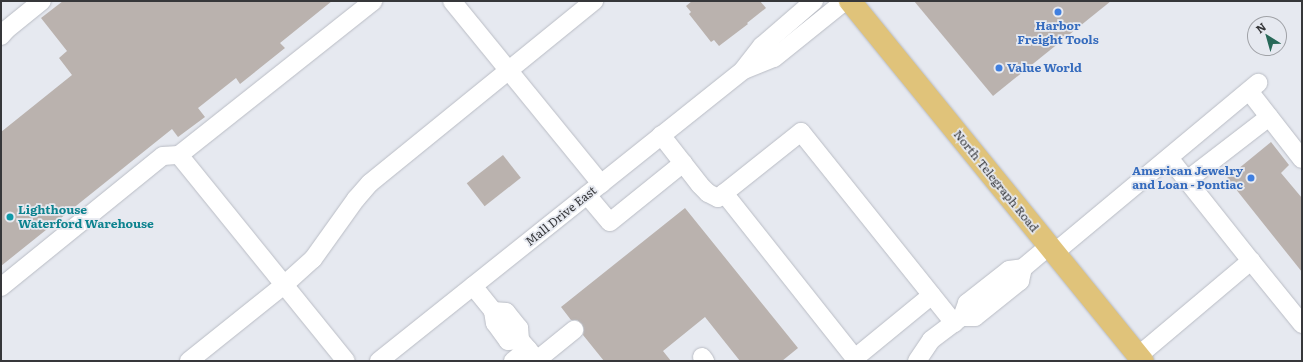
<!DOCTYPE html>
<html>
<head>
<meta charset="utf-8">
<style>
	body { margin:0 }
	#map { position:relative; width:1303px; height:362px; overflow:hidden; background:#e6e9f0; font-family:Literata,serif }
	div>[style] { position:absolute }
	.building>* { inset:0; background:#bab2ae; transform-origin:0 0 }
	.roads { filter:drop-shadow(0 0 1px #b9bcc4) drop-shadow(0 0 1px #b9bcc4) }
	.minor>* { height:18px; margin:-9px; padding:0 9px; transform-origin:9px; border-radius:9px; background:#fff }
	.major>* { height:22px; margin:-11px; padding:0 11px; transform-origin:11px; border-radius:11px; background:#e0c37a }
	.dots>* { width:11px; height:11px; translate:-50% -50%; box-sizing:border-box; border:2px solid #e6e9f0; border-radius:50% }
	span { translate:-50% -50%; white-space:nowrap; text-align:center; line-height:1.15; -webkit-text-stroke:3.5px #e6e9f0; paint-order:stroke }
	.shop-label { font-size:12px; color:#366cbe; font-weight:700 }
	.left { translate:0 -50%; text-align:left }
	.right { translate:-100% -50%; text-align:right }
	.street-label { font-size:12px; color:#36373a }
	.culture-label { font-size:12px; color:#0d838f; font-weight:700 }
	.frame { position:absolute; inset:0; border:2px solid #36373a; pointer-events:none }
	.north { position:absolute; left:1247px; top:16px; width:40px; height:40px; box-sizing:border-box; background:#e6e9f0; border:1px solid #a0a2a7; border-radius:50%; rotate:323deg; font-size:11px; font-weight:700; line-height:16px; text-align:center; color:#36373a }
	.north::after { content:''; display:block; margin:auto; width:14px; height:18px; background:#286959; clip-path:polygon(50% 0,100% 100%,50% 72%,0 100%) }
</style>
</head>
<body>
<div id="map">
	<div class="building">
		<i style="clip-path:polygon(63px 1px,332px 1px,280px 43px,285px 48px,240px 84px,236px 78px,198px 108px,205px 117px,178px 137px,172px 129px,1px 266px,1px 132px,72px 75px,59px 58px,67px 51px,41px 18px)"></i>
		<i style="clip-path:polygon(692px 1px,760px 1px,766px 8px,747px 23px,748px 24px,719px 46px,714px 40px,711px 42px,689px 14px,691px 12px,686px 6px)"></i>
		<i style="clip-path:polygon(914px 1px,1111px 1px,993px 96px)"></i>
		<i style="clip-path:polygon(1271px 142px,1289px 165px,1281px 173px,1302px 198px,1302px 272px,1227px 178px)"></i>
		<i style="left:503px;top:155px;width:29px;height:46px;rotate:52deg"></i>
		<i style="clip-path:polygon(685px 208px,798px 348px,782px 361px,740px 361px,705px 317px,663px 351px,671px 361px,604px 361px,583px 335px,584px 329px,582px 324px,577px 320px,571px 320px,561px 307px)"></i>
	</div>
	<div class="roads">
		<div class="minor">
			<i style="left:452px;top:1px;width:236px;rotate:50.8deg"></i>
			<i style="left:1px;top:36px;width:8px;rotate:-50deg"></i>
			<i style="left:6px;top:30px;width:46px;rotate:-38.9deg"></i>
			<i style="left:744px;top:70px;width:32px;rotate:-22deg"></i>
			<i style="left:774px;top:58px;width:91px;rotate:-38.8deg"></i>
			<i style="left:1249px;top:91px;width:86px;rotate:52.1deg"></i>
			<i style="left:661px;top:135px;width:63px;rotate:52deg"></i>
			<i style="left:700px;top:185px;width:11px;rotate:45deg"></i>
			<i style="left:708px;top:193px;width:11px;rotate:27deg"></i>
			<i style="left:718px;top:198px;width:106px;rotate:-38.5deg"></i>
			<i style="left:801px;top:132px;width:245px;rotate:51.3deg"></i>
			<i style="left:179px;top:155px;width:265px;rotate:51deg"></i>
			<i style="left:1186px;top:181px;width:105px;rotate:-37.6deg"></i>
			<i style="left:724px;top:193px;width:211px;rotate:51.6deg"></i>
			<i style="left:855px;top:358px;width:99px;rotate:-39.3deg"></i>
			<i style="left:587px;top:195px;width:35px;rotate:50deg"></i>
			<i style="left:610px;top:222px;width:94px;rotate:-38.9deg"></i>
			<i style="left:1054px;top:253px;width:266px;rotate:-39.8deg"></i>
			<i style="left:1251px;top:261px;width:81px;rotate:51deg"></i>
			<i style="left:473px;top:286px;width:32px;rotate:51deg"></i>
			<i style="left:493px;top:311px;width:12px;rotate:81deg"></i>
			<i style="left:495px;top:323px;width:22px;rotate:54deg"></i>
			<i style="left:508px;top:341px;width:12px;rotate:-5deg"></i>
			<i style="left:1px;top:287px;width:208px;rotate:-39deg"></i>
			<i style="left:163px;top:156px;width:16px;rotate:-4deg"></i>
			<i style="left:179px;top:155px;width:248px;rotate:-38.4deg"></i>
			<i style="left:493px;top:311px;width:13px;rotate:4deg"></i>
			<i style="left:506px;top:312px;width:21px;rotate:51deg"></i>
			<i style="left:519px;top:328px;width:12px;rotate:85deg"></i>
			<i style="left:520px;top:340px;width:11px;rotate:49deg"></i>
			<i style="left:962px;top:317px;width:13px"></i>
			<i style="left:975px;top:317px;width:58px;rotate:-38.7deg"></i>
			<i style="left:1020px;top:281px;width:13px;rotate:-77deg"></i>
			<i style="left:1138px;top:356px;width:148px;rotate:-40.1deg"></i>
			<i style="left:1251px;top:261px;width:132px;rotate:-128.5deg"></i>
			<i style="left:702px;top:357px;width:5px;rotate:53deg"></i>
			<i style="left:537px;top:360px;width:48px;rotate:-39deg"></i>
			<i style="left:189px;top:361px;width:122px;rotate:-38.7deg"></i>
			<i style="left:284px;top:285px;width:39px;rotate:-42deg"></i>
			<i style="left:313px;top:259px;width:74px;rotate:-54.4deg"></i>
			<i style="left:356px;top:199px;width:21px;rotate:-49deg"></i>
			<i style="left:370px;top:183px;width:289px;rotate:-39.1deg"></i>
			<i style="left:379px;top:361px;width:466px;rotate:-38.6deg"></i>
			<i style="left:743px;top:70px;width:31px;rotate:-52deg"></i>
			<i style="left:762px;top:46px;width:69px;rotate:-40.9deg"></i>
			<i style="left:513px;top:361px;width:19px;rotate:-39deg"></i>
			<i style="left:528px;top:349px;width:11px;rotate:52deg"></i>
			<i style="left:917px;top:361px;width:25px;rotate:-56deg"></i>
			<i style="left:931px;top:340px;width:39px;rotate:-37deg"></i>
			<i style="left:962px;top:317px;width:15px;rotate:-70deg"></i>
			<i style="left:967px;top:303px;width:53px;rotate:-38.2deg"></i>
			<i style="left:1009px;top:270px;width:14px;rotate:-8deg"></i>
			<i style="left:1023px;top:268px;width:34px;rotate:-40deg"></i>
		</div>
		<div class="major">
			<i style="left:850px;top:1px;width:464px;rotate:50.9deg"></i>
		</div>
	</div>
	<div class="dots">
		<i style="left:1058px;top:12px;background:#3f7fe0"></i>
		<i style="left:999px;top:68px;background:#3f7fe0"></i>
		<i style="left:1251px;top:178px;background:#3f7fe0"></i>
		<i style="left:10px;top:217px;background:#0f9aa8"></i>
	</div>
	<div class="shop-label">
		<span style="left:1058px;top:33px">Harbor<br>Freight Tools</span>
		<span class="left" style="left:1007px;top:68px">Value World</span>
		<span class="right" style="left:1243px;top:178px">American Jewelry<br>and Loan - Pontiac</span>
	</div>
	<div class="street-label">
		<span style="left:996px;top:181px;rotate:51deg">North Telegraph Road</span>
		<span style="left:561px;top:216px;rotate:-39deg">Mall Drive East</span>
	</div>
	<div class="culture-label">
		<span class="left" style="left:18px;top:217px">Lighthouse<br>Waterford Warehouse</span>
	</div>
	<div class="frame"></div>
	<div class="north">N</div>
</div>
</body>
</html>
